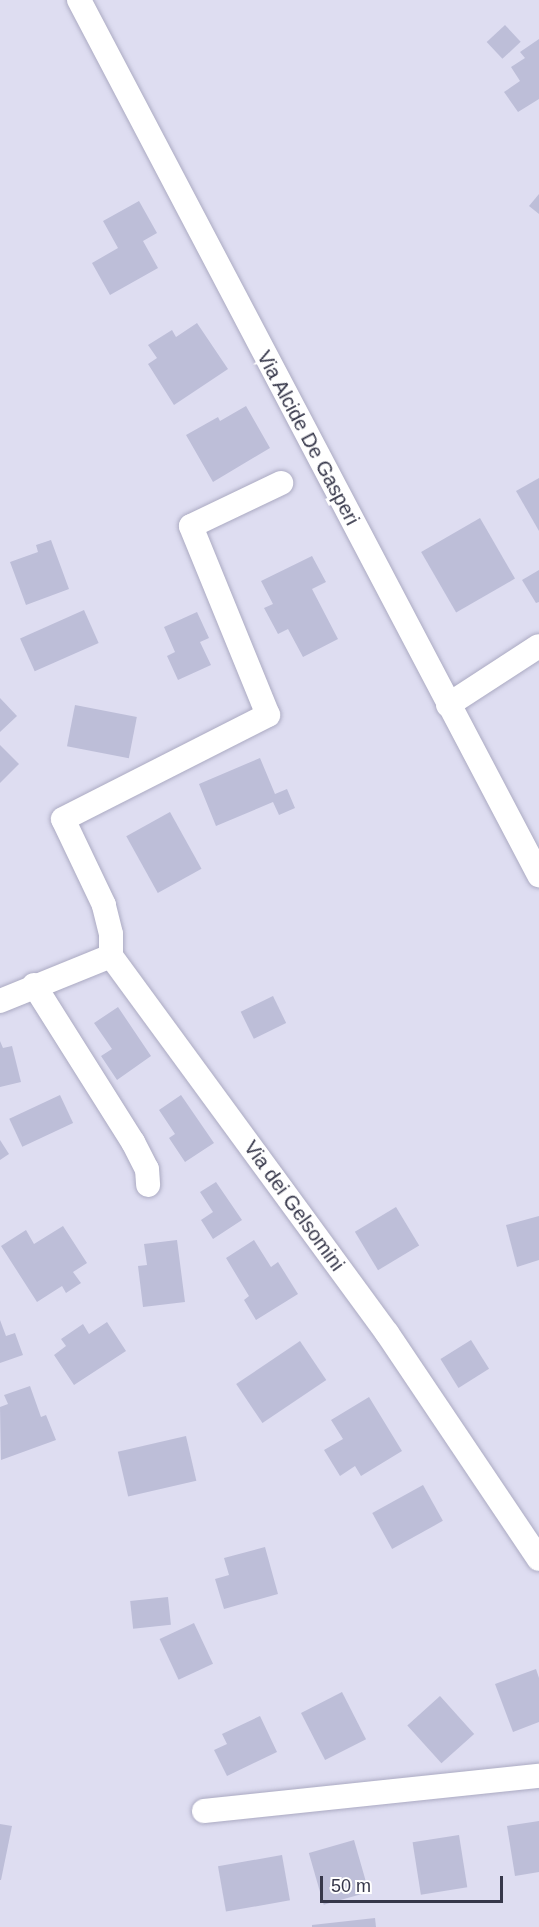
<!DOCTYPE html>
<html>
<head>
<meta charset="utf-8">
<style>
	body { margin:0 }
	#map { position:relative; width:539px; height:1927px; overflow:hidden; background:#e9e9f5; font-family:Helvetica,sans-serif }
	div>[style] { position:absolute }
	.residential>* { inset:0; background:#deddf1; transform-origin:0 0 }
	.building>* { inset:0; background:#bdbed8; transform-origin:0 0 }
	.roads { filter:drop-shadow(0 0 2px #abaac2) drop-shadow(0 0 2px #abaac2) }
	.minor>* { height:24px; margin:-12px; padding:0 12px; transform-origin:12px; border-radius:12px; background:#fff }
	span { translate:-50% -50%; white-space:nowrap; text-align:center; line-height:1.15; -webkit-text-stroke:6px #fff; paint-order:stroke }
	.street-label { font-size:20px; color:#36374a }
	.scale { position:absolute; left:320px; top:1876px; width:183px; height:27px; box-sizing:border-box; border:3px solid #36374a; border-top:0; padding-left:8px; font-size:18px; line-height:21px; white-space:nowrap; color:#36374a; -webkit-text-stroke:4px #fff; paint-order:stroke }
</style>
</head>
<body>
<div id="map">
	<div class="residential">
		<i style="left:0;top:0;width:539px;height:1927px"></i>
	</div>
	<div class="building">
		<i style="left:505px;top:25px;width:23px;height:25px;rotate:47deg"></i>
		<i style="clip-path:polygon(539px 39px,539px 99px,518px 112px,504px 92px,520px 81px,511px 67px,525px 58px,520px 52px)"></i>
		<i style="clip-path:polygon(539px 194px,539px 214px,529px 206px)"></i>
		<i style="clip-path:polygon(139px 201px,157px 233px,143px 241px,158px 268px,110px 295px,92px 263px,118px 248px,103px 221px)"></i>
		<i style="clip-path:polygon(197px 323px,228px 369px,174px 405px,148px 364px,157px 358px,148px 345px,172px 330px,176px 337px)"></i>
		<i style="clip-path:polygon(246px 406px,270px 448px,213px 482px,186px 435px,218px 417px,220px 421px)"></i>
		<i style="clip-path:polygon(539px 478px,539px 531px,516px 491px)"></i>
		<i style="left:480px;top:518px;width:70px;height:68px;rotate:60deg"></i>
		<i style="clip-path:polygon(51px 540px,69px 589px,26px 605px,10px 562px,38px 552px,36px 545px)"></i>
		<i style="clip-path:polygon(312px 556px,326px 582px,312px 589px,338px 639px,303px 657px,288px 629px,278px 634px,264px 608px,273px 604px,261px 581px)"></i>
		<i style="clip-path:polygon(539px 570px,539px 602px,536px 603px,522px 580px)"></i>
		<i style="left:84px;top:610px;width:36px;height:70px;rotate:66deg"></i>
		<i style="clip-path:polygon(197px 612px,209px 638px,200px 642px,211px 665px,178px 680px,167px 656px,175px 652px,164px 627px)"></i>
		<i style="clip-path:polygon(0 698px,17px 716px,0 732px)"></i>
		<i style="left:75px;top:705px;width:63px;height:42px;rotate:11deg"></i>
		<i style="clip-path:polygon(0 745px,19px 764px,0 783px)"></i>
		<i style="clip-path:polygon(260px 758px,275px 794px,287px 789px,295px 808px,279px 815px,273px 802px,216px 826px,199px 784px)"></i>
		<i style="left:170px;top:812px;width:65px;height:50px;rotate:61deg"></i>
		<i style="left:273px;top:996px;width:30px;height:36px;rotate:64deg"></i>
		<i style="clip-path:polygon(118px 1007px,151px 1056px,117px 1080px,101px 1056px,112px 1049px,94px 1023px)"></i>
		<i style="clip-path:polygon(0 1041px,3px 1048px,12px 1046px,21px 1082px,0 1087px)"></i>
		<i style="left:60px;top:1095px;width:31px;height:56px;rotate:65deg"></i>
		<i style="clip-path:polygon(181px 1095px,214px 1143px,185px 1162px,169px 1138px,175px 1134px,159px 1110px)"></i>
		<i style="clip-path:polygon(0 1140px,9px 1154px,0 1160px)"></i>
		<i style="clip-path:polygon(216px 1182px,242px 1220px,213px 1239px,201px 1220px,213px 1212px,200px 1192px)"></i>
		<i style="left:396px;top:1207px;width:45px;height:48px;rotate:59deg"></i>
		<i style="clip-path:polygon(539px 1216px,539px 1260px,517px 1267px,506px 1225px)"></i>
		<i style="clip-path:polygon(63px 1226px,87px 1263px,73px 1272px,81px 1283px,66px 1293px,62px 1286px,37px 1302px,1px 1246px,26px 1230px,34px 1244px)"></i>
		<i style="clip-path:polygon(177px 1240px,185px 1302px,143px 1307px,138px 1266px,147px 1265px,144px 1244px)"></i>
		<i style="clip-path:polygon(254px 1240px,271px 1267px,278px 1262px,298px 1294px,256px 1320px,244px 1300px,249px 1296px,226px 1258px)"></i>
		<i style="clip-path:polygon(0 1320px,6px 1336px,15px 1333px,23px 1355px,0 1363px)"></i>
		<i style="clip-path:polygon(107px 1322px,126px 1351px,74px 1385px,54px 1355px,66px 1346px,61px 1339px,83px 1324px,89px 1334px)"></i>
		<i style="left:471px;top:1340px;width:34px;height:36px;rotate:58deg"></i>
		<i style="left:300px;top:1341px;width:47px;height:77px;rotate:56deg"></i>
		<i style="clip-path:polygon(30px 1386px,41px 1417px,46px 1415px,56px 1440px,1px 1460px,0 1407px,8px 1404px,4px 1395px)"></i>
		<i style="clip-path:polygon(369px 1397px,402px 1451px,361px 1476px,355px 1466px,340px 1476px,324px 1450px,343px 1439px,331px 1420px)"></i>
		<i style="left:186px;top:1436px;width:46px;height:70px;rotate:77deg"></i>
		<i style="left:423px;top:1485px;width:41px;height:58px;rotate:61deg"></i>
		<i style="clip-path:polygon(265px 1547px,278px 1594px,224px 1609px,215px 1579px,229px 1575px,224px 1558px)"></i>
		<i style="left:168px;top:1597px;width:28px;height:38px;rotate:84deg"></i>
		<i style="left:194px;top:1623px;width:45px;height:38px;rotate:65deg"></i>
		<i style="clip-path:polygon(536px 1669px,539px 1678px,539px 1722px,513px 1732px,495px 1684px)"></i>
		<i style="left:342px;top:1692px;width:53px;height:46px;rotate:63deg"></i>
		<i style="left:440px;top:1696px;width:51px;height:44px;rotate:48deg"></i>
		<i style="clip-path:polygon(260px 1716px,277px 1752px,227px 1776px,214px 1750px,227px 1744px,222px 1734px)"></i>
		<i style="clip-path:polygon(539px 1821px,539px 1872px,515px 1876px,507px 1826px)"></i>
		<i style="clip-path:polygon(0 1824px,12px 1826px,1px 1880px,0 1880px)"></i>
		<i style="left:459px;top:1835px;width:53px;height:47px;rotate:81deg"></i>
		<i style="left:354px;top:1840px;width:54px;height:47px;rotate:74deg"></i>
		<i style="left:282px;top:1855px;width:46px;height:65px;rotate:80deg"></i>
		<i style="clip-path:polygon(375px 1918px,376px 1927px,312px 1927px,312px 1925px)"></i>
	</div>
	<div class="roads">
		<div class="minor">
			<i style="left:79px;top:0;width:989px;rotate:62.27deg"></i>
			<i style="left:448px;top:705px;width:108px;rotate:-33deg"></i>
			<i style="left:111px;top:956px;width:22px;rotate:-90deg"></i>
			<i style="left:111px;top:934px;width:30px;rotate:-104deg"></i>
			<i style="left:104px;top:905px;width:95px;rotate:-115.5deg"></i>
			<i style="left:63px;top:819px;width:230px;rotate:-26.9deg"></i>
			<i style="left:268px;top:715px;width:204px;rotate:-112.2deg"></i>
			<i style="left:191px;top:526px;width:100px;rotate:-25.5deg"></i>
			<i style="left:34px;top:985px;width:186px;rotate:57.8deg"></i>
			<i style="left:133px;top:1142px;width:30px;rotate:63deg"></i>
			<i style="left:147px;top:1169px;width:16px;rotate:86deg"></i>
			<i style="left:0;top:1001px;width:120px;rotate:-22.1deg"></i>
			<i style="left:111px;top:956px;width:467px;rotate:53.8deg"></i>
			<i style="left:387px;top:1333px;width:272px;rotate:56.1deg"></i>
			<i style="left:204px;top:1811px;width:337px;rotate:-6deg"></i>
		</div>
	</div>
	<div class="street-label">
		<span style="left:308px;top:438px;rotate:62deg">Via Alcide De Gasperi</span>
		<span style="left:294px;top:1206px;rotate:54deg">Via dei Gelsomini</span>
	</div>
	<div class="scale">50 m</div>
</div>
</body>
</html>
